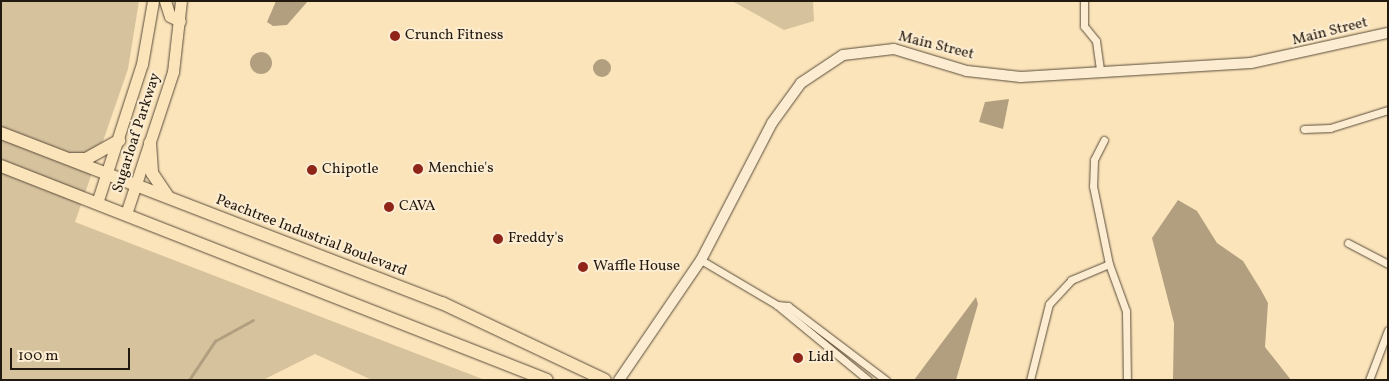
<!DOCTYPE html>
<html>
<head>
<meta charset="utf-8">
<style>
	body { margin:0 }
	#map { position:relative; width:1389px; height:381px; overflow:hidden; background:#fbe4ba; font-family:Vollkorn,serif }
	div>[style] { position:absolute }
	.green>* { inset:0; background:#d6c29d }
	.water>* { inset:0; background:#b29f80 }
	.round { border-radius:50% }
	.stream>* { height:2.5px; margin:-1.25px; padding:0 1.25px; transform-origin:1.25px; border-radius:1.25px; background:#b29f80 }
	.roads { filter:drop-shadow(0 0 1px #594c3a) drop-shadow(0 0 1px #594c3a) }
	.street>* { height:7px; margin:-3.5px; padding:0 3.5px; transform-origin:3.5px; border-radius:3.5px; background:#fcedd2 }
	.secondary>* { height:10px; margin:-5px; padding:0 5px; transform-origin:5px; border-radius:5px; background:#fcedd2 }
	.primary>* { height:11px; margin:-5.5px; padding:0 5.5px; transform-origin:5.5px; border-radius:5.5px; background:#fbe4ba }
	.highway>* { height:12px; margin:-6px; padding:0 6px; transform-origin:6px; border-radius:6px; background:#fbe4ba }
	.dots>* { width:14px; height:14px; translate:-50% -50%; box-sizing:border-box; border:2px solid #fcedd2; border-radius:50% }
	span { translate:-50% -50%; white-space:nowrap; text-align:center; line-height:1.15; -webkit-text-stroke:4px #fcedd2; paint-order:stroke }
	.street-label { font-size:15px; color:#231a0f }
	.poi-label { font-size:15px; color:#231a0f }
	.left { translate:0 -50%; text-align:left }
	.frame { position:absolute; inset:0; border:2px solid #231a0f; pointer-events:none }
	.scale { position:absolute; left:10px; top:348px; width:120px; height:22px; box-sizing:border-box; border:2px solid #231a0f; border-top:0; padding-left:6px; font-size:15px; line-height:18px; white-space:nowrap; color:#231a0f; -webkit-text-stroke:4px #fcedd2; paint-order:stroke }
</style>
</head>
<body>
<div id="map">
	<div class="green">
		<i style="clip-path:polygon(1px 1px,139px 1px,128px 69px,75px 222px,485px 380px,372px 380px,315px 354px,263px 380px,1px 380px)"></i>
		<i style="clip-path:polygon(732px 1px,813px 1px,814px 21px,784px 30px)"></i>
	</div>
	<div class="water">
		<i style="clip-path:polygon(276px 1px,308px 1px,287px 25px,273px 26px,267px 22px)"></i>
		<i class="round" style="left:250px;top:52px;width:22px;height:22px"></i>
		<i class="round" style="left:593px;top:59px;width:18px;height:18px"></i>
		<i style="clip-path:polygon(1009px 99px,1003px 129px,979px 122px,985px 102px)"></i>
		<i style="clip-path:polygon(1178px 200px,1197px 211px,1217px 243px,1243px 261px,1261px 290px,1268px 303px,1265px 347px,1291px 380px,1173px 380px,1174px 323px,1152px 238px)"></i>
		<i style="clip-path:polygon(976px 297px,978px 304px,956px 380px,914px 380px)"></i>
	</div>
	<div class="stream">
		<i style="left:189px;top:380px;width:47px;rotate:-56.3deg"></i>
		<i style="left:215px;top:341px;width:43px;rotate:-28.9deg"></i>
	</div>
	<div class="roads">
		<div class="street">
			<i style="left:1084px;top:1px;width:25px;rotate:90deg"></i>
			<i style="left:1084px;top:26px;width:19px;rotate:51deg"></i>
			<i style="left:1096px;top:41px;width:30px;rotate:82deg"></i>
			<i style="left:1304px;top:129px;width:26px;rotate:-2deg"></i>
			<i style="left:1330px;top:128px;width:61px;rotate:-17.2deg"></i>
			<i style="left:1104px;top:140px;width:22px;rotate:117deg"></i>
			<i style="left:1094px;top:160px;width:26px;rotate:92deg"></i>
			<i style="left:1093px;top:186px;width:80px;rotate:78.4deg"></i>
			<i style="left:1109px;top:264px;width:50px;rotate:70.1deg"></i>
			<i style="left:1126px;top:311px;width:69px;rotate:89.2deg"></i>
			<i style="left:1348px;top:243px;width:45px;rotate:27.7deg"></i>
			<i style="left:701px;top:260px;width:88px;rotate:30.6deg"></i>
			<i style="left:868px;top:380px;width:118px;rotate:-140.5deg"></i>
			<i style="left:777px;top:305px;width:11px;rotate:5deg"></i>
			<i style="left:788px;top:306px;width:123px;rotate:37.1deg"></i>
			<i style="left:1030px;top:380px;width:78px;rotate:-76deg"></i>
			<i style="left:1049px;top:304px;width:33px;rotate:-47deg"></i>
			<i style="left:1071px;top:280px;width:41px;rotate:-22.8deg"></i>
			<i style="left:1369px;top:380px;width:53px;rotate:-69.2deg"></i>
		</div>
		<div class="secondary">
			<i style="left:619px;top:380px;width:145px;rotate:-55.7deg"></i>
			<i style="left:701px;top:260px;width:154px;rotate:-62.6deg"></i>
			<i style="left:772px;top:123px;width:49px;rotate:-54.1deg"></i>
			<i style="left:801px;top:83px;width:50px;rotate:-33.7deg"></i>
			<i style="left:843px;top:55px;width:51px;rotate:-6.7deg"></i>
			<i style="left:894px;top:49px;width:76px;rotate:16.8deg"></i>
			<i style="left:967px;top:71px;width:54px;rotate:6.3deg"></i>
			<i style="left:1021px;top:77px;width:230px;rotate:-3.5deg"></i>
			<i style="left:1251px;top:63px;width:140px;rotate:-12.4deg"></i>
		</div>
		<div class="primary">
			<i style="left:165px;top:1px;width:16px;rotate:72deg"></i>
			<i style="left:170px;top:16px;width:11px;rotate:27deg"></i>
			<i style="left:97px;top:203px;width:146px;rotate:-72.1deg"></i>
			<i style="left:142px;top:64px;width:64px;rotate:-80.1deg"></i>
			<i style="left:126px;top:214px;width:150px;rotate:-71.7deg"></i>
			<i style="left:173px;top:72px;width:71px;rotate:-83.6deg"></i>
		</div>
		<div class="highway">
			<i style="left:1px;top:133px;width:473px;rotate:21.1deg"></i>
			<i style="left:442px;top:303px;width:180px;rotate:25.3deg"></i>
			<i style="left:150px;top:143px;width:30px;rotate:86deg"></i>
			<i style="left:152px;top:173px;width:29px;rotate:56deg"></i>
			<i style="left:71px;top:159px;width:15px"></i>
			<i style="left:86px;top:159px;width:38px;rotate:-29deg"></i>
			<i style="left:1px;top:166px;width:586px;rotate:21.4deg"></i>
		</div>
	</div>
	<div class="dots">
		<i style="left:395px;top:36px;background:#8f2418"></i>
		<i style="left:418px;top:169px;background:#8f2418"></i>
		<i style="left:312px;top:170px;background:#8f2418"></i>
		<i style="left:389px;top:207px;background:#8f2418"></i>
		<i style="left:498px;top:239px;background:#8f2418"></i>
		<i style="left:583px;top:267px;background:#8f2418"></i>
		<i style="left:798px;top:358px;background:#8f2418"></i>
	</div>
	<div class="street-label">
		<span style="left:1330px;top:32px;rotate:-14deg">Main Street</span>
		<span style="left:936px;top:46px;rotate:14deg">Main Street</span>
		<span style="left:137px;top:133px;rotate:-72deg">Sugarloaf Parkway</span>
		<span style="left:311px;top:236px;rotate:21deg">Peachtree Industrial Boulevard</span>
	</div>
	<div class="poi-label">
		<span class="left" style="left:405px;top:36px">Crunch Fitness</span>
		<span class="left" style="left:428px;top:169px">Menchie's</span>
		<span class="left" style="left:322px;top:170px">Chipotle</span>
		<span class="left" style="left:399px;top:207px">CAVA</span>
		<span class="left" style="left:508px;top:239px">Freddy's</span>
		<span class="left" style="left:593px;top:267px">Waffle House</span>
		<span class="left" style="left:808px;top:358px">Lidl</span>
	</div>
	<div class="frame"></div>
	<div class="scale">100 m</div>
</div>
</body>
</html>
